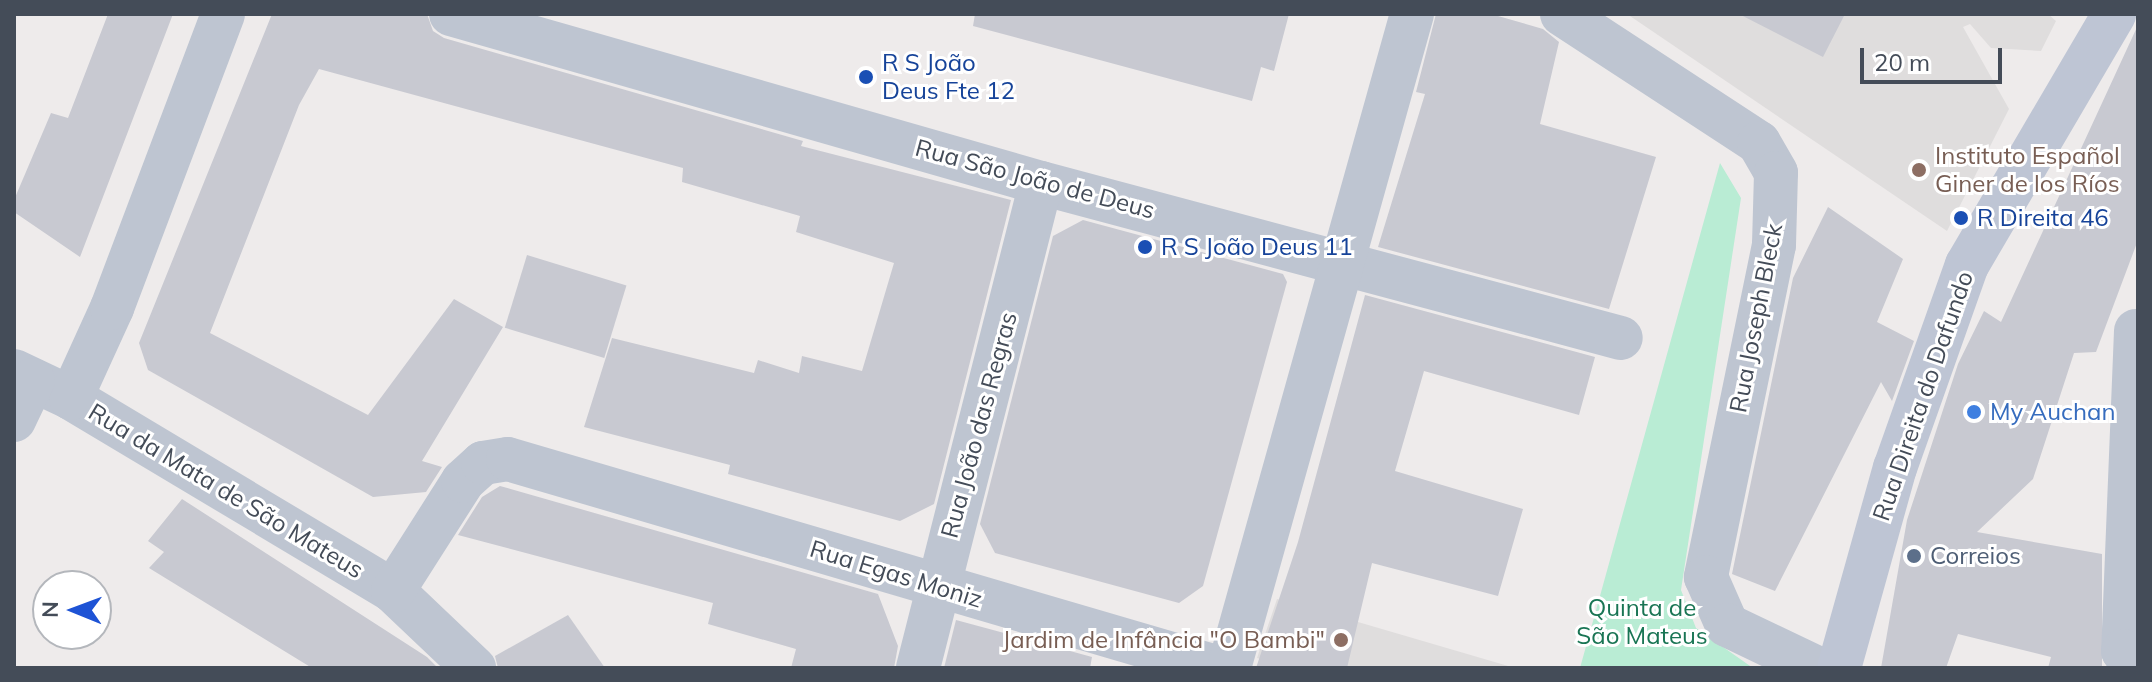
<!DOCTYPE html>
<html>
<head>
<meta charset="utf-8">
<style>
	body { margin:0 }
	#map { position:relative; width:2152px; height:682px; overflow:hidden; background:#eeebeb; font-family:Mulish,sans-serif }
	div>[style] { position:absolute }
	.education>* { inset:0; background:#dfdddd }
	.green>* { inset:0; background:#b9ecd4 }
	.building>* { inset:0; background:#c8c9d1; transform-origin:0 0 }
	.street>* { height:44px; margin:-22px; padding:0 22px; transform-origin:22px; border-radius:22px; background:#bec5d1 }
	.secondary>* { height:44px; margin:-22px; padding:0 22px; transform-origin:22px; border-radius:22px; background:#bec5d4 }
	.dots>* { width:22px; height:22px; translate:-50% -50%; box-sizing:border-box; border:4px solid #fff; border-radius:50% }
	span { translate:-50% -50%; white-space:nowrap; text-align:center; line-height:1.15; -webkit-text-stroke:6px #fff; paint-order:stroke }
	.transit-label { font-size:24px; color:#164399 }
	.left { translate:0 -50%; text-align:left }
	.education-label { font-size:24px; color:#785e54 }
	.right { translate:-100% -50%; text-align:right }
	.street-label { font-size:24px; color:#444c58 }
	.shop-label { font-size:24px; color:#366cbe }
	.service-label { font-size:24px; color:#4e5e75 }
	.park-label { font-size:24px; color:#197554 }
	.frame { position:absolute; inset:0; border:16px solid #444c58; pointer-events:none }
	.north { position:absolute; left:32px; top:570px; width:80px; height:80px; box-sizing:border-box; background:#fff; border:2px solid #b4b7bc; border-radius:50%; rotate:271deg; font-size:22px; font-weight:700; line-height:32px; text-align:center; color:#444c58 }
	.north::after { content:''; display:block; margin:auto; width:28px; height:36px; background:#1e53d5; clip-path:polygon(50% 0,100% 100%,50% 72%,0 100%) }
	.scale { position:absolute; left:1860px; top:48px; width:142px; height:36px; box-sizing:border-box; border:4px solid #444c58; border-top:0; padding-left:10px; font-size:24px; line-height:28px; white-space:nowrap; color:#444c58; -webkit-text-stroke:6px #fff; paint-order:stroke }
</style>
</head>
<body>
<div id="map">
	<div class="education">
		<i style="clip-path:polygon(1627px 14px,2048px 14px,2056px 21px,2041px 51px,1991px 48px,1970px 24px,1963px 27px,2009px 109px,1947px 231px)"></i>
		<i style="clip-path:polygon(1277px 599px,1358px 622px,1515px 668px,1293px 668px,1257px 658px)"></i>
	</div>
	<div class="green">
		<i style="clip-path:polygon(1720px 163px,1741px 198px,1681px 590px,1696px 628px,1753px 668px,1580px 668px)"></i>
	</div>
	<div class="building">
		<i style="clip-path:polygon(108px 14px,173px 14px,80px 257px,14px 212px,14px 200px,51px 113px,68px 118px)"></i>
		<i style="clip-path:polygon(272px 14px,427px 14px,433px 31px,444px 38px,803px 141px,801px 146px,1011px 200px,934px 504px,900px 521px,728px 474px,730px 465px,584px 427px,612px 338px,754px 373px,758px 360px,799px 373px,802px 356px,862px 371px,894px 263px,796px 232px,800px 216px,682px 182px,683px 168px,319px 69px,299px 105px,210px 333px,368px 415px,454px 299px,503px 327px,422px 461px,442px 467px,426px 492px,373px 497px,148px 370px,139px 343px)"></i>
		<i style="clip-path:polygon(975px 14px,1289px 14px,1274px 71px,1261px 67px,1252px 101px,973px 26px)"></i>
		<i style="clip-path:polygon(1436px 14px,1491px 14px,1543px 29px,1559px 42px,1540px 124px,1656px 157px,1609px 309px,1378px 247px,1425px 94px,1416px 92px)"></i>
		<i style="clip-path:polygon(1739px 14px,1845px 14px,1823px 57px)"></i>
		<i style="clip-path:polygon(2138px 25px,2138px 240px,2096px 352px,2074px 353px,2033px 479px,1977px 532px,2102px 554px,2102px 668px,2048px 668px,2051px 657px,1958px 634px,1946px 668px,1881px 668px,1907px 520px,1958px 364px,1984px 311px,2001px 322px)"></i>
		<i style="clip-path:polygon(1828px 207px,1903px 259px,1877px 322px,1914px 341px,1892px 401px,1881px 382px,1775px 591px,1732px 574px,1793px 278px)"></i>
		<i style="clip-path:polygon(1083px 220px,1283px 274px,1287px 282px,1203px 586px,1179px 603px,995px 553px,980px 524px,1053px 236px)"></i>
		<i style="left:527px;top:255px;width:104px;height:76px;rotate:17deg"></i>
		<i style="clip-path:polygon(1365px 295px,1595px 357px,1579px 415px,1424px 371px,1395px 471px,1523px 509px,1498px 596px,1372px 563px,1347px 668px,1256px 668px,1298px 542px)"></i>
		<i style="clip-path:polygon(500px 486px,878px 594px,898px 646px,894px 668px,791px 668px,796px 649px,708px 624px,713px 603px,458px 535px,482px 497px)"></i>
		<i style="clip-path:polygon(182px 499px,427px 657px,438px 668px,312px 668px,149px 568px,164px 552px,148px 541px)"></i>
		<i style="clip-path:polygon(568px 615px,605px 668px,498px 668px,495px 656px)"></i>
		<i style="clip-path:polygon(956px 620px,1092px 657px,1090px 668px,944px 668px)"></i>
	</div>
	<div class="street">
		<i style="left:451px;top:14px;width:614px;rotate:15.98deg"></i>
		<i style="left:1041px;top:183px;width:600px;rotate:14.96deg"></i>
		<i style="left:1562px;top:14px;width:235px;rotate:33.2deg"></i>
		<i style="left:1759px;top:143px;width:34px;rotate:60deg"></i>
		<i style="left:1776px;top:173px;width:72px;rotate:91.6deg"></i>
		<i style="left:1774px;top:245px;width:339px;rotate:101.6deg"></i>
		<i style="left:1706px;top:577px;width:52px;rotate:66.4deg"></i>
		<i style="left:1727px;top:625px;width:100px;rotate:25.5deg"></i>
		<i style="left:2136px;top:331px;width:320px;rotate:92.3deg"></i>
		<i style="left:2123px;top:651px;width:23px;rotate:49deg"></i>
		<i style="left:14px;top:371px;width:63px;rotate:25.3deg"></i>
		<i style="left:71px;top:398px;width:375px;rotate:30.9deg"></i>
		<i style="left:393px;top:591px;width:112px;rotate:43.5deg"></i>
		<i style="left:71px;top:398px;width:99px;rotate:-65.5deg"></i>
		<i style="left:112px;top:308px;width:314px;rotate:-69.3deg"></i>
		<i style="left:14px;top:420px;width:44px;rotate:-64.6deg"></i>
		<i style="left:393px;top:591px;width:130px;rotate:-57.5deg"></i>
		<i style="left:463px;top:481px;width:27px;rotate:-42deg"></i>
		<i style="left:483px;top:463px;width:25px;rotate:-9deg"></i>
		<i style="left:508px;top:459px;width:741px;rotate:16.38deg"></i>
		<i style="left:918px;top:668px;width:500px;rotate:-75.77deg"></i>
		<i style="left:1229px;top:668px;width:679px;rotate:-74.37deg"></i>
	</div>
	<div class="secondary">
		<i style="left:1839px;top:668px;width:208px;rotate:-74.4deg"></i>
		<i style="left:1895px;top:468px;width:215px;rotate:-70.5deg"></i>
		<i style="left:1967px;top:265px;width:291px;rotate:-59.6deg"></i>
	</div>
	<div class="dots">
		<i style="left:866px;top:77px;background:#1a4fb4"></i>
		<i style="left:1919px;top:170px;background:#8d6e63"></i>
		<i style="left:1961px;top:218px;background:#1a4fb4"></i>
		<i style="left:1145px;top:247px;background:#1a4fb4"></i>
		<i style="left:1974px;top:412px;background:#3f7fe0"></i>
		<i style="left:1914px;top:556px;background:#5c6f8a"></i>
		<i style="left:1341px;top:640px;background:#8d6e63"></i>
	</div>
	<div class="transit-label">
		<span class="left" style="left:882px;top:77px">R S João<br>Deus Fte 12</span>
		<span class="left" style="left:1977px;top:218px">R Direita 46</span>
		<span class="left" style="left:1161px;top:247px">R S João Deus 11</span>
	</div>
	<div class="education-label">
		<span class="left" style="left:1935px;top:170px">Instituto Español<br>Giner de los Ríos</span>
		<span class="right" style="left:1325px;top:640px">Jardim de Infância "O Bambi"</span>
	</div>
	<div class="street-label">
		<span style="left:1035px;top:179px;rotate:15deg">Rua São João de Deus</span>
		<span style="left:1756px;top:318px;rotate:-79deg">Rua Joseph Bleck</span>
		<span style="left:1923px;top:396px;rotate:-71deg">Rua Direita do Dafundo</span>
		<span style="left:979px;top:425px;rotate:-75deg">Rua João das Regras</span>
		<span style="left:226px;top:491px;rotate:31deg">Rua da Mata de São Mateus</span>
		<span style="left:896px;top:574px;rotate:17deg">Rua Egas Moniz</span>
	</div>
	<div class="shop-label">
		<span class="left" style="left:1990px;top:412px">My Auchan</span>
	</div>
	<div class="service-label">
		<span class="left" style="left:1930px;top:556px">Correios</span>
	</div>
	<div class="park-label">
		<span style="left:1642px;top:622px">Quinta de<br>São Mateus</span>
	</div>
	<div class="frame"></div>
	<div class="north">N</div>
	<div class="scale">20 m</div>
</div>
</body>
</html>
